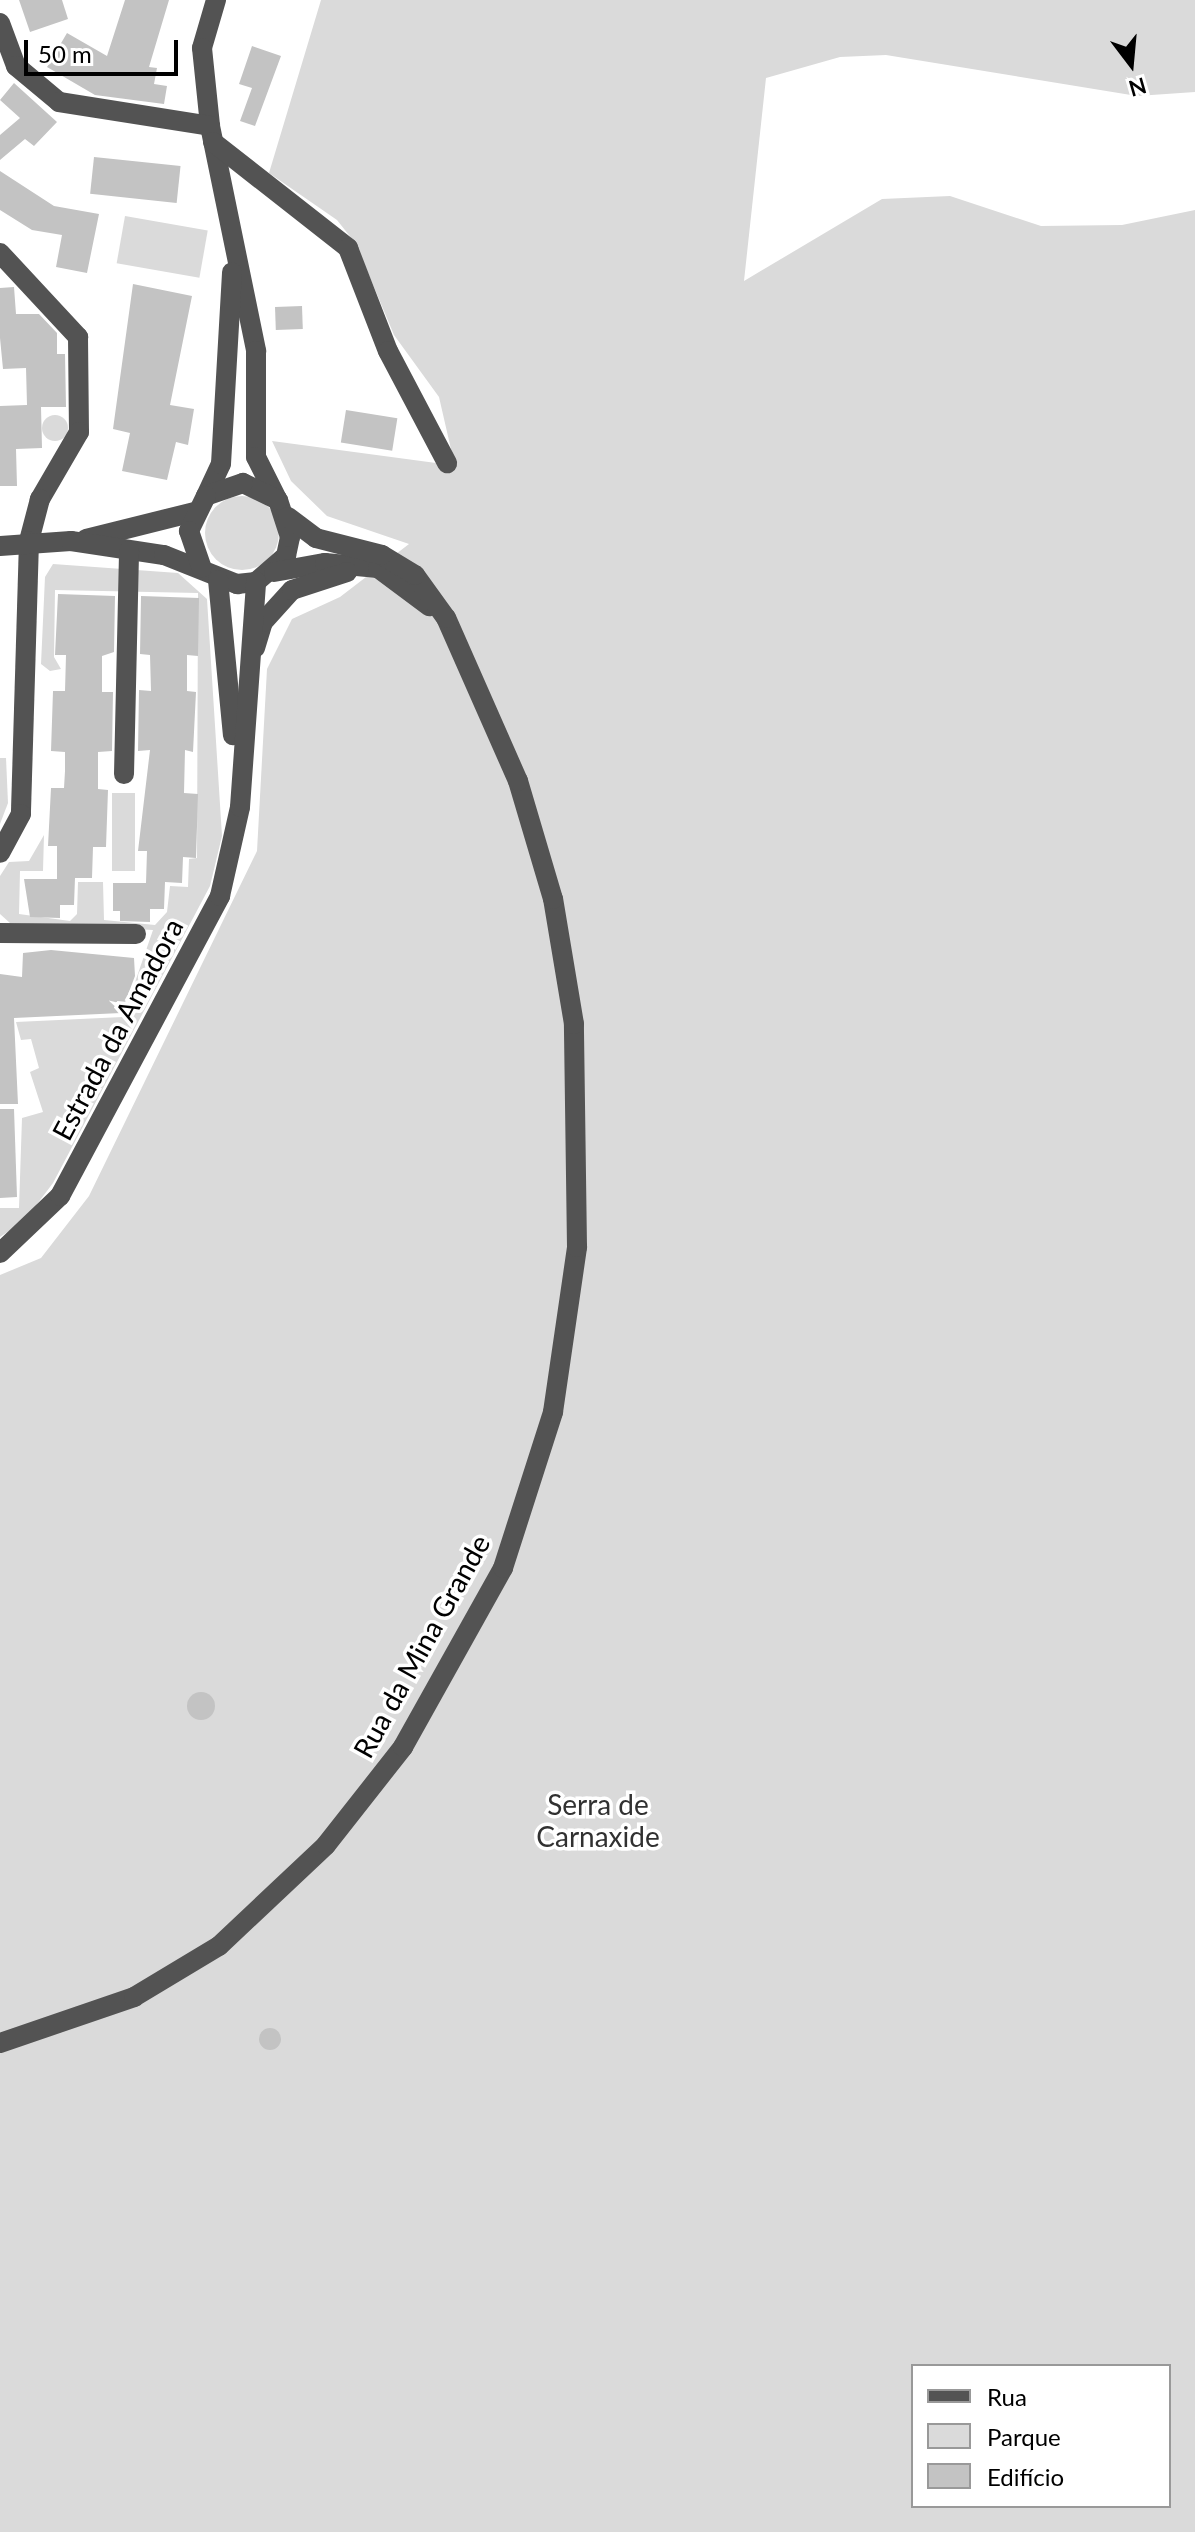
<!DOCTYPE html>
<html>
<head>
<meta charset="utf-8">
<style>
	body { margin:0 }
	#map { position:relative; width:1195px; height:2532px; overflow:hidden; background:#fff; font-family:Lato,sans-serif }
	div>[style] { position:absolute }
	.green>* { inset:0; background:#dadada; transform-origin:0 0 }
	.round { border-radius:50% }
	.building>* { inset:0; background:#c3c3c3; transform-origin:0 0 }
	.minor>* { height:20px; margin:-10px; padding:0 10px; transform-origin:10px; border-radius:10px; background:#535353 }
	span { translate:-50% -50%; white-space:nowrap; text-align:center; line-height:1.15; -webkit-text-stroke:7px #fff; paint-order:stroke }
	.street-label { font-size:28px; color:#000 }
	.park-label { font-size:28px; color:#313131 }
	.legend { position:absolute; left:911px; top:2364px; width:260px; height:144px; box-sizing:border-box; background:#fff; border:2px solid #999; margin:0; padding:10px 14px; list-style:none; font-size:24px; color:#000 }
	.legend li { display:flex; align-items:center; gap:16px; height:40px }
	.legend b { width:40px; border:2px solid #999 }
	.north { position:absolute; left:1091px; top:24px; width:80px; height:80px; -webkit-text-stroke:6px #fff; paint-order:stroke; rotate:164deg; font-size:22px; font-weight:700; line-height:32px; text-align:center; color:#000 }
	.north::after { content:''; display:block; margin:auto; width:28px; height:36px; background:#000; clip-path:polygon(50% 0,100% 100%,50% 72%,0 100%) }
	.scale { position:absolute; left:24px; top:40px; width:154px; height:36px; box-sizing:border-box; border:4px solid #000; border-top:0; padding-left:10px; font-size:24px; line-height:28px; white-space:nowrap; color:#000; -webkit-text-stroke:6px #fff; paint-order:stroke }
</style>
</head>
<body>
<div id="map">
	<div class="green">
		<i style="clip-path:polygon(evenodd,321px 0,1195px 0,1195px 92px,1137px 96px,886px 55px,840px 57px,766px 78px,744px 281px,882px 199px,950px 196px,1041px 226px,1122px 225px,1195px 210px,1195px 2532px,0 2532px,0 1275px,41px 1258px,89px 1196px,257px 851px,267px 669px,292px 619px,340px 597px,409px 544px,327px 516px,291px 481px,272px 441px,436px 463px,453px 458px,439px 397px,394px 335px,356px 244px,337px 220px,269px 173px,321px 0,913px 2366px,1169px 2366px,1169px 2506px,913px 2506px,913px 2366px)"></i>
		<i style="left:125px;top:216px;width:84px;height:48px;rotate:10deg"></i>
		<i class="round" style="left:42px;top:415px;width:26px;height:26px"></i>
		<i class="round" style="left:205px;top:496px;width:74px;height:74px"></i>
		<i style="clip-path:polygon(53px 564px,178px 573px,207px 599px,222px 836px,210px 886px,53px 1183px,25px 1220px,0 1237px,0 1208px,19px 1208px,22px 1118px,43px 1112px,30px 1072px,39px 1068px,31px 1039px,21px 1040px,16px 1022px,123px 1017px,153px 930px,10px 923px,0 914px,0 876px,9px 862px,29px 861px,44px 835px,43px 871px,20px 871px,19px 914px,70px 921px,77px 914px,78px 882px,103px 882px,104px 920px,155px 925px,167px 912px,170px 886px,188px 887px,189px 859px,197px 858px,198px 593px,55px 590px,54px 657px,61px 669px,50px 671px,41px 664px,45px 577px)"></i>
		<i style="clip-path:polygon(0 758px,6px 758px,8px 803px,0 824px)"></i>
		<i style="left:112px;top:793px;width:23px;height:78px"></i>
	</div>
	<div class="building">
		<i style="clip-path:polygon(19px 0,62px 0,68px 19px,30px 32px)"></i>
		<i style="clip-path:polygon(125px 0,169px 0,149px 67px,157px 68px,154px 84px,167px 86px,164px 104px,95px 95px,47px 67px,67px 33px,107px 56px)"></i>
		<i style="clip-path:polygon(252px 46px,281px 56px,255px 126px,240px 121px,252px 88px,239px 84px)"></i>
		<i style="clip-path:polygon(14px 83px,57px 122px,34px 146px,25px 139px,0 160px,0 135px,20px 118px,0 100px)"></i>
		<i style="left:94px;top:157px;width:87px;height:37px;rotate:6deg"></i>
		<i style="clip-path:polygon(0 171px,54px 206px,99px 214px,87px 273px,56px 267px,62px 235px,32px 230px,0 210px)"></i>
		<i style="clip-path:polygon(133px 284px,192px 296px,170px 405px,194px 409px,188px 445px,176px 442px,167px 480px,122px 471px,130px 433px,113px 429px)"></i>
		<i style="clip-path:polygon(14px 287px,16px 314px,39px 314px,57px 333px,57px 354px,65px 354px,66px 407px,41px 407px,42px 448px,16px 449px,17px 486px,0 486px,0 406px,27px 405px,26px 368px,3px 369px,0 338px,0 288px)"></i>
		<i style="left:302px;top:306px;width:23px;height:27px;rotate:88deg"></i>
		<i style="left:346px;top:410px;width:52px;height:33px;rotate:9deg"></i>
		<i style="clip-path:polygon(58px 594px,115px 596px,114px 652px,102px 656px,102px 692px,113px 692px,112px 751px,98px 752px,98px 789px,108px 790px,106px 847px,93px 847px,92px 878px,75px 878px,74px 905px,60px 905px,60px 918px,30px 917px,24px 879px,57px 879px,57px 846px,48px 846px,51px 788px,64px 788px,65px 771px,65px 752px,51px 751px,53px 691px,65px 691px,66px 655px,55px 655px)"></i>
		<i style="clip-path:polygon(141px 596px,199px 598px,198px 656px,187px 655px,187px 691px,196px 692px,193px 752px,185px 750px,184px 793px,198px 794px,196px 858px,183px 857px,182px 883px,165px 882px,164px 909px,150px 909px,150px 922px,120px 921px,120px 911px,113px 911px,113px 883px,146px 883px,147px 851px,138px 851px,150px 750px,138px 751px,139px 690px,151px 691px,150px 655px,140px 654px)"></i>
		<i style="clip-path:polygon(51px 950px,134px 958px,135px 976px,121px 1013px,14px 1018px,18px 1104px,0 1104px,0 974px,22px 977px,23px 953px)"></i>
		<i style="clip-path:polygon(0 1109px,14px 1109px,17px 1197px,0 1198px)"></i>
		<i class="round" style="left:187px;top:1692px;width:28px;height:28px"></i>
		<i class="round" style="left:259px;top:2028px;width:22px;height:22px"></i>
	</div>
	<div class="minor">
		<i style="left:216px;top:0;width:50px;rotate:106.3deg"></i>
		<i style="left:202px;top:48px;width:78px;rotate:84.1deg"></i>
		<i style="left:210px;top:126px;width:230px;rotate:78.4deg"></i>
		<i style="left:256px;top:351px;width:106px;rotate:90deg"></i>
		<i style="left:256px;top:457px;width:45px;rotate:63.4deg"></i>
		<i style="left:0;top:23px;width:46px;rotate:69.6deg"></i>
		<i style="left:16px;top:66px;width:56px;rotate:39.9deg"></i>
		<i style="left:59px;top:102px;width:153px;rotate:9deg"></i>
		<i style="left:213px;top:142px;width:172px;rotate:38.1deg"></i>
		<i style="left:348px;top:248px;width:110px;rotate:68.8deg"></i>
		<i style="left:388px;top:351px;width:127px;rotate:62.2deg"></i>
		<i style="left:0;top:253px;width:115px;rotate:47.1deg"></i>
		<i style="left:78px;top:337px;width:95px;rotate:89.4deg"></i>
		<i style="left:79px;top:432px;width:78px;rotate:120.2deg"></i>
		<i style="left:40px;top:499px;width:43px;rotate:104.7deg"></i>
		<i style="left:29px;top:541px;width:273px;rotate:91.7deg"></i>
		<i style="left:21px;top:814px;width:44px;rotate:118.3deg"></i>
		<i style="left:206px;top:496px;width:35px;rotate:-65deg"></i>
		<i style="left:221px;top:464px;width:192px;rotate:-86.7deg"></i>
		<i style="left:86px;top:539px;width:111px;rotate:-14deg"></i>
		<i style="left:0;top:546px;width:71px;rotate:-4deg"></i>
		<i style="left:71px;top:541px;width:94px;rotate:8.6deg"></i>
		<i style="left:164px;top:555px;width:79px;rotate:21.7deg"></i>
		<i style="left:237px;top:584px;width:19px;rotate:-6deg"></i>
		<i style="left:256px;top:582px;width:40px;rotate:-41deg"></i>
		<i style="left:286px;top:556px;width:19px;rotate:-78deg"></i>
		<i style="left:290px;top:537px;width:39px;rotate:-108deg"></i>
		<i style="left:278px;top:500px;width:39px;rotate:-154deg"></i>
		<i style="left:243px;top:483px;width:39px;rotate:161deg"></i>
		<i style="left:206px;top:496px;width:39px;rotate:116deg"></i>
		<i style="left:189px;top:531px;width:39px;rotate:71deg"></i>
		<i style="left:274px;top:572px;width:52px;rotate:-10deg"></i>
		<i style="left:325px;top:563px;width:53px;rotate:5.4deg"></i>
		<i style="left:378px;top:568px;width:64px;rotate:36.7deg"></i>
		<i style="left:218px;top:580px;width:156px;rotate:84.5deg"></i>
		<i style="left:255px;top:648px;width:27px;rotate:-73deg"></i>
		<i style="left:263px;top:622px;width:43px;rotate:-47.8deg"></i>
		<i style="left:292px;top:590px;width:58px;rotate:-18.1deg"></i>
		<i style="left:124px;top:774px;width:223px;rotate:-88.7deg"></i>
		<i style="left:0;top:933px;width:136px;rotate:0.4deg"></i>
		<i style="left:0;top:1253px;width:83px;rotate:-43.5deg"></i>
		<i style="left:60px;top:1196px;width:340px;rotate:-61.9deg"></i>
		<i style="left:220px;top:896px;width:91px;rotate:-77.3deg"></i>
		<i style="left:240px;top:807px;width:226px;rotate:-85.9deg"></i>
		<i style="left:0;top:2043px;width:142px;rotate:-18.9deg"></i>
		<i style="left:134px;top:1997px;width:99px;rotate:-31deg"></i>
		<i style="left:219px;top:1946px;width:147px;rotate:-43.3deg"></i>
		<i style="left:326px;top:1845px;width:125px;rotate:-51.8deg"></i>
		<i style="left:403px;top:1747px;width:205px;rotate:-60.8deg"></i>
		<i style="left:503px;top:1568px;width:164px;rotate:-72.2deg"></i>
		<i style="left:553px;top:1412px;width:167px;rotate:-81.7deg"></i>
		<i style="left:577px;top:1247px;width:223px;rotate:-90.8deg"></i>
		<i style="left:574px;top:1024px;width:127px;rotate:-99.5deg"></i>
		<i style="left:553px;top:899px;width:123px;rotate:-106.5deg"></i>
		<i style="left:518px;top:781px;width:178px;rotate:-113.8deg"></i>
		<i style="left:446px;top:618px;width:53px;rotate:-125.8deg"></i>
		<i style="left:415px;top:575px;width:39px;rotate:-149deg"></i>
		<i style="left:382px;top:555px;width:68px;rotate:-165.6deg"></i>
		<i style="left:316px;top:538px;width:35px;rotate:-143deg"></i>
	</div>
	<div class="street-label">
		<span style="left:117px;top:1029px;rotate:-62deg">Estrada da Amadora</span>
		<span style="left:421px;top:1646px;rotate:-61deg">Rua da Mina Grande</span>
	</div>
	<div class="park-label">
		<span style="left:598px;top:1820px">Serra de<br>Carnaxide</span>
	</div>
	<ul class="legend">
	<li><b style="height:10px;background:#535353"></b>Rua</li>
	<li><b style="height:22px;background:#dadada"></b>Parque</li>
	<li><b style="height:22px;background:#c3c3c3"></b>Edifício</li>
	</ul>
	<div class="north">N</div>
	<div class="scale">50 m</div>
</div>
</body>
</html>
